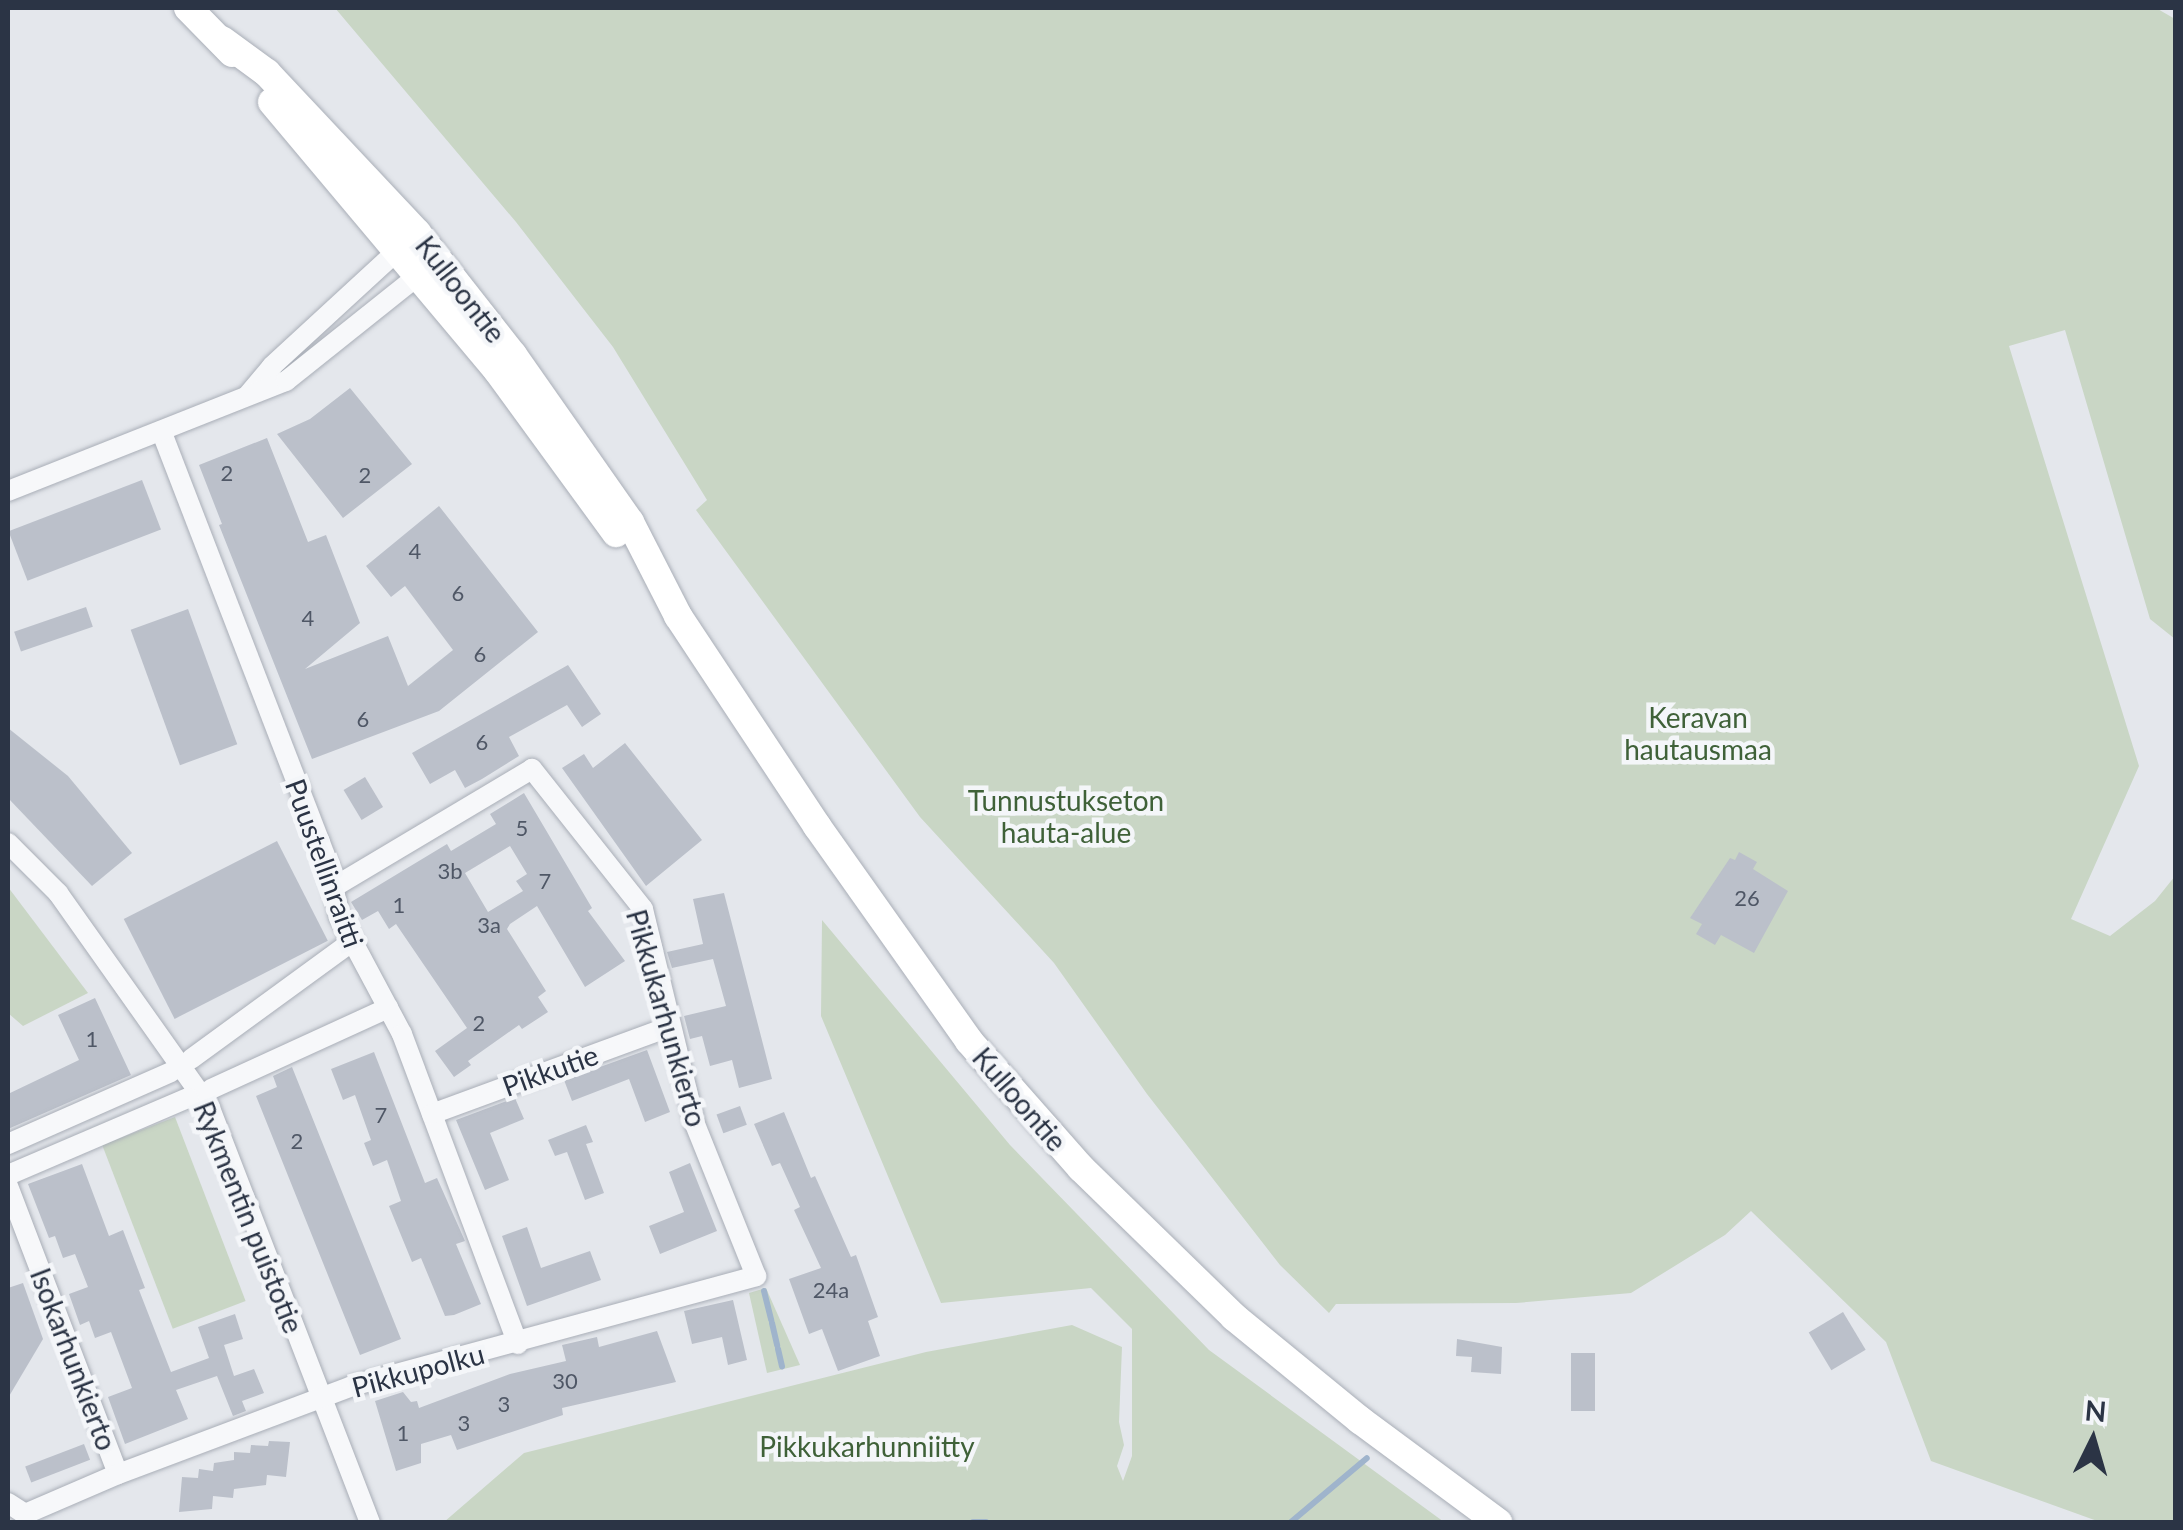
<!DOCTYPE html>
<html>
<head>
<meta charset="utf-8">
<style>
	body { margin:0 }
	#map { position:relative; width:2183px; height:1530px; overflow:hidden; background:#e4e7ec; font-family:Lato,sans-serif }
	div>[style] { position:absolute }
	.green>* { inset:0; background:#c9d6c5; transform-origin:0 0 }
	.stream>* { height:6px; margin:-3px; padding:0 3px; transform-origin:3px; border-radius:3px; background:#9fb4cc }
	.building>* { inset:0; background:#bbc0ca; transform-origin:0 0 }
	.roads { filter:drop-shadow(0 0 2px #a9aeb7) drop-shadow(0 0 2px #a9aeb7) }
	.minor>* { height:20px; margin:-10px; padding:0 10px; transform-origin:10px; border-radius:10px; background:#f7f8fa }
	.major>* { height:28px; margin:-14px; padding:0 14px; transform-origin:14px; border-radius:14px; background:#fff }
	span { translate:-50% -50%; white-space:nowrap; text-align:center; line-height:1.15; -webkit-text-stroke:9px #f4f6f9; paint-order:stroke }
	.number-label { font-size:22px; color:#4f5766 }
	.number-label span { -webkit-text-stroke-width:0 }
	.street-label { font-size:28px; color:#2b3445 }
	.park-label { font-size:28px; color:#3f6138 }
	.frame { position:absolute; inset:0; border:10px solid #2b3445; pointer-events:none }
	.north { position:absolute; left:2043px; top:1390px; width:100px; height:100px; -webkit-text-stroke:8px #f4f6f9; paint-order:stroke; rotate:5deg; font-size:28px; font-weight:700; line-height:40px; text-align:center; color:#2b3445 }
	.north::after { content:''; display:block; margin:auto; width:35px; height:45px; background:#2b3445; clip-path:polygon(50% 0,100% 100%,50% 72%,0 100%) }
</style>
</head>
<body>
<div id="map">
	<div class="green">
		<i style="clip-path:polygon(335px 8px,2156px 8px,2175px 19px,2175px 639px,2150px 619px,2065px 330px,2009px 346px,2139px 766px,2071px 919px,2110px 936px,2155px 901px,2175px 876px,2175px 1522px,2100px 1522px,1931px 1461px,1886px 1342px,1751px 1211px,1725px 1235px,1631px 1293px,1516px 1303px,1336px 1304px,1329px 1313px,1280px 1265px,1147px 1094px,1054px 963px,920px 817px,696px 510px,707px 500px,613px 347px,516px 222px)"></i>
		<i style="clip-path:polygon(8px 887px,88px 993px,23px 1026px,8px 1013px)"></i>
		<i style="clip-path:polygon(822px 920px,1010px 1145px,1209px 1350px,1444px 1522px,444px 1522px,524px 1453px,926px 1352px,1072px 1325px,1122px 1347px,1119px 1422px,1124px 1445px,1117px 1466px,1123px 1481px,1132px 1456px,1132px 1329px,1091px 1288px,941px 1303px,821px 1016px)"></i>
		<i style="left:175px;top:1117px;width:197px;height:78px;rotate:69deg"></i>
		<i style="clip-path:polygon(766px 1288px,800px 1365px,767px 1373px,749px 1293px)"></i>
	</div>
	<div class="stream">
		<i style="left:764px;top:1291px;width:30px;rotate:76deg"></i>
		<i style="left:772px;top:1323px;width:23px;rotate:77deg"></i>
		<i style="left:778px;top:1349px;width:18px;rotate:77deg"></i>
		<i style="left:973px;top:1522px;width:13px"></i>
		<i style="left:1291px;top:1522px;width:99px;rotate:-40.1deg"></i>
	</div>
	<div class="building">
		<i style="clip-path:polygon(350px 388px,412px 464px,343px 518px,277px 434px,310px 419px)"></i>
		<i style="clip-path:polygon(267px 438px,308px 542px,326px 535px,360px 623px,305px 669px,388px 636px,408px 686px,453px 650px,405px 586px,391px 597px,366px 566px,439px 506px,538px 632px,439px 711px,312px 759px,219px 525px,222px 524px,199px 465px)"></i>
		<i style="left:142px;top:480px;width:53px;height:143px;rotate:69deg"></i>
		<i style="left:86px;top:607px;width:21px;height:76px;rotate:71deg"></i>
		<i style="left:188px;top:609px;width:144px;height:61px;rotate:70deg"></i>
		<i style="clip-path:polygon(568px 665px,601px 714px,582px 727px,567px 705px,509px 737px,519px 756px,482px 779px,465px 788px,455px 770px,430px 784px,412px 753px)"></i>
		<i style="clip-path:polygon(8px 728px,68px 776px,132px 853px,92px 886px,8px 798px)"></i>
		<i style="clip-path:polygon(625px 743px,702px 840px,646px 886px,562px 768px,584px 754px,593px 768px)"></i>
		<i style="left:365px;top:777px;width:35px;height:25px;rotate:59deg"></i>
		<i style="clip-path:polygon(evenodd,524px 793px,592px 908px,588px 911px,625px 961px,585px 987px,537px 906px,510px 924px,507px 929px,546px 991px,538px 997px,548px 1012px,522px 1029px,519px 1025px,468px 1061px,471px 1065px,454px 1077px,435px 1051px,467px 1028px,396px 924px,389px 929px,378px 911px,362px 920px,351px 902px,447px 844px,451px 851px,496px 824px,490px 814px,524px 793px,510px 846px,527px 874px,516px 881px,523px 891px,488px 912px,465px 873px,510px 846px)"></i>
		<i style="left:277px;top:841px;width:112px;height:172px;rotate:63deg"></i>
		<i style="clip-path:polygon(1739px 852px,1757px 862px,1753px 869px,1788px 891px,1754px 953px,1721px 935px,1715px 945px,1696px 934px,1702px 924px,1690px 918px,1730px 858px,1735px 860px)"></i>
		<i style="clip-path:polygon(724px 893px,772px 1079px,739px 1088px,732px 1060px,710px 1066px,702px 1036px,690px 1039px,684px 1016px,726px 1006px,713px 959px,672px 968px,667px 952px,703px 944px,693px 899px)"></i>
		<i style="clip-path:polygon(95px 998px,131px 1075px,8px 1129px,8px 1094px,79px 1060px,58px 1015px)"></i>
		<i style="clip-path:polygon(647px 1050px,670px 1112px,645px 1122px,629px 1079px,572px 1101px,564px 1080px)"></i>
		<i style="clip-path:polygon(374px 1052px,425px 1183px,437px 1178px,465px 1241px,456px 1244px,481px 1304px,454px 1315px,445px 1316px,421px 1258px,412px 1262px,389px 1206px,401px 1201px,387px 1160px,373px 1166px,364px 1143px,371px 1140px,355px 1095px,343px 1100px,331px 1069px)"></i>
		<i style="clip-path:polygon(292px 1067px,401px 1339px,360px 1355px,256px 1096px,277px 1087px,273px 1076px)"></i>
		<i style="clip-path:polygon(515px 1098px,524px 1119px,490px 1133px,509px 1180px,485px 1190px,456px 1120px)"></i>
		<i style="left:740px;top:1106px;width:20px;height:25px;rotate:70deg"></i>
		<i style="clip-path:polygon(784px 1112px,811px 1178px,815px 1176px,851px 1257px,856px 1255px,878px 1317px,868px 1321px,880px 1356px,838px 1371px,822px 1329px,809px 1334px,789px 1279px,821px 1268px,794px 1210px,800px 1207px,780px 1163px,772px 1166px,754px 1124px)"></i>
		<i style="clip-path:polygon(586px 1125px,593px 1142px,586px 1144px,604px 1193px,585px 1200px,567px 1152px,555px 1156px,548px 1140px)"></i>
		<i style="clip-path:polygon(690px 1163px,717px 1231px,660px 1254px,649px 1226px,684px 1212px,669px 1172px)"></i>
		<i style="clip-path:polygon(82px 1164px,109px 1236px,123px 1230px,145px 1288px,139px 1290px,171px 1372px,209px 1358px,198px 1327px,235px 1314px,243px 1339px,224px 1345px,234px 1376px,254px 1369px,264px 1393px,242px 1401px,246px 1411px,233px 1416px,217px 1376px,176px 1390px,188px 1419px,125px 1444px,108px 1397px,132px 1388px,111px 1332px,95px 1338px,89px 1321px,80px 1325px,69px 1294px,88px 1287px,75px 1254px,63px 1258px,55px 1236px,49px 1238px,28px 1184px)"></i>
		<i style="clip-path:polygon(527px 1227px,541px 1268px,590px 1251px,601px 1280px,527px 1306px,502px 1236px)"></i>
		<i style="clip-path:polygon(23px 1283px,43px 1339px,8px 1398px,8px 1288px)"></i>
		<i style="clip-path:polygon(733px 1300px,747px 1360px,728px 1365px,722px 1337px,692px 1344px,684px 1311px)"></i>
		<i style="left:1843px;top:1312px;width:44px;height:40px;rotate:59deg"></i>
		<i style="clip-path:polygon(657px 1331px,676px 1382px,562px 1408px,563px 1415px,457px 1450px,451px 1435px,421px 1444px,421px 1463px,396px 1471px,375px 1401px,403px 1392px,411px 1402px,417px 1401px,419px 1408px,510px 1374px,566px 1361px,562px 1345px,597px 1337px,599px 1347px)"></i>
		<i style="clip-path:polygon(1457px 1339px,1502px 1347px,1501px 1374px,1471px 1372px,1472px 1357px,1456px 1356px)"></i>
		<i style="left:1571px;top:1353px;width:24px;height:58px"></i>
		<i style="clip-path:polygon(269px 1441px,290px 1442px,286px 1477px,267px 1475px,266px 1485px,234px 1489px,233px 1498px,213px 1496px,212px 1509px,179px 1512px,182px 1477px,198px 1478px,199px 1469px,213px 1471px,214px 1463px,234px 1460px,234px 1452px,250px 1453px,251px 1445px,268px 1446px)"></i>
		<i style="left:84px;top:1444px;width:17px;height:63px;rotate:69deg"></i>
	</div>
	<div class="roads">
		<div class="minor">
			<i style="left:248px;top:395px;width:38px;rotate:-50deg"></i>
			<i style="left:272px;top:366px;width:183px;rotate:-42.6deg"></i>
			<i style="left:162px;top:433px;width:466px;rotate:68.9deg"></i>
			<i style="left:330px;top:868px;width:49px;rotate:79.4deg"></i>
			<i style="left:339px;top:916px;width:134px;rotate:61.9deg"></i>
			<i style="left:402px;top:1034px;width:331px;rotate:69.5deg"></i>
			<i style="left:8px;top:491px;width:299px;rotate:-21.6deg"></i>
			<i style="left:286px;top:381px;width:178px;rotate:-38.6deg"></i>
			<i style="left:8px;top:843px;width:71px;rotate:45deg"></i>
			<i style="left:58px;top:893px;width:263px;rotate:54.7deg"></i>
			<i style="left:210px;top:1108px;width:444px;rotate:68.9deg"></i>
			<i style="left:191px;top:1059px;width:197px;rotate:-36.1deg"></i>
			<i style="left:211px;top:1089px;width:195px;rotate:-24.6deg"></i>
			<i style="left:432px;top:1114px;width:252px;rotate:-20.2deg"></i>
			<i style="left:8px;top:1144px;width:178px;rotate:-23.8deg"></i>
			<i style="left:8px;top:1175px;width:196px;rotate:-23.2deg"></i>
			<i style="left:8px;top:1186px;width:308px;rotate:69.1deg"></i>
			<i style="left:118px;top:1474px;width:101px;rotate:156.7deg"></i>
			<i style="left:25px;top:1514px;width:20px;rotate:-147deg"></i>
			<i style="left:118px;top:1474px;width:250px;rotate:-20.6deg"></i>
			<i style="left:352px;top:1386px;width:419px;rotate:-15.2deg"></i>
			<i style="left:756px;top:1276px;width:164px;rotate:-111.9deg"></i>
			<i style="left:695px;top:1124px;width:221px;rotate:-103.6deg"></i>
			<i style="left:643px;top:909px;width:179px;rotate:-128.4deg"></i>
			<i style="left:532px;top:769px;width:230px;rotate:149.2deg"></i>
		</div>
		<div class="major">
			<i style="left:188px;top:8px;width:63px;rotate:45.6deg"></i>
			<i style="left:222px;top:40px;width:56px;rotate:36.3deg"></i>
			<i style="left:267px;top:73px;width:219px;rotate:46.8deg"></i>
			<i style="left:417px;top:233px;width:155px;rotate:51.8deg"></i>
			<i style="left:513px;top:355px;width:204px;rotate:55deg"></i>
			<i style="left:630px;top:522px;width:106px;rotate:62.9deg"></i>
			<i style="left:678px;top:616px;width:252px;rotate:56.5deg"></i>
			<i style="left:817px;top:826px;width:263px;rotate:54.7deg"></i>
			<i style="left:969px;top:1041px;width:169px;rotate:48.6deg"></i>
			<i style="left:1081px;top:1168px;width:214px;rotate:44.2deg"></i>
			<i style="left:1234px;top:1317px;width:163px;rotate:39.3deg"></i>
			<i style="left:1360px;top:1420px;width:172px;rotate:36.5deg"></i>
			<i style="left:272px;top:102px;width:350px;rotate:50deg"></i>
			<i style="left:497px;top:370px;width:202px;rotate:53.9deg"></i>
		</div>
	</div>
	<div class="number-label">
		<span style="left:227px;top:473px">2</span>
		<span style="left:365px;top:475px">2</span>
		<span style="left:415px;top:551px">4</span>
		<span style="left:458px;top:593px">6</span>
		<span style="left:308px;top:618px">4</span>
		<span style="left:480px;top:654px">6</span>
		<span style="left:363px;top:719px">6</span>
		<span style="left:482px;top:742px">6</span>
		<span style="left:522px;top:828px">5</span>
		<span style="left:450px;top:871px">3b</span>
		<span style="left:545px;top:881px">7</span>
		<span style="left:1747px;top:898px">26</span>
		<span style="left:399px;top:905px">1</span>
		<span style="left:489px;top:925px">3a</span>
		<span style="left:479px;top:1023px">2</span>
		<span style="left:92px;top:1039px">1</span>
		<span style="left:381px;top:1115px">7</span>
		<span style="left:297px;top:1141px">2</span>
		<span style="left:831px;top:1290px">24a</span>
		<span style="left:565px;top:1381px">30</span>
		<span style="left:504px;top:1404px">3</span>
		<span style="left:464px;top:1423px">3</span>
		<span style="left:403px;top:1433px">1</span>
	</div>
	<div class="street-label">
		<span style="left:461px;top:289px;rotate:52deg">Kulloontie</span>
		<span style="left:325px;top:863px;rotate:70deg">Puustellinraitti</span>
		<span style="left:667px;top:1018px;rotate:74deg">Pikkukarhunkierto</span>
		<span style="left:550px;top:1070px;rotate:-20deg">Pikkutie</span>
		<span style="left:1020px;top:1099px;rotate:49deg">Kulloontie</span>
		<span style="left:249px;top:1217px;rotate:68deg">Rykmentin puistotie</span>
		<span style="left:74px;top:1359px;rotate:69deg">Isokarhunkierto</span>
		<span style="left:418px;top:1370px;rotate:-15deg">Pikkupolku</span>
	</div>
	<div class="park-label">
		<span style="left:1698px;top:733px">Keravan<br>hautausmaa</span>
		<span style="left:1066px;top:816px">Tunnustukseton<br>hauta-alue</span>
		<span style="left:867px;top:1446px">Pikkukarhunniitty</span>
	</div>
	<div class="frame"></div>
	<div class="north">N</div>
</div>
</body>
</html>
